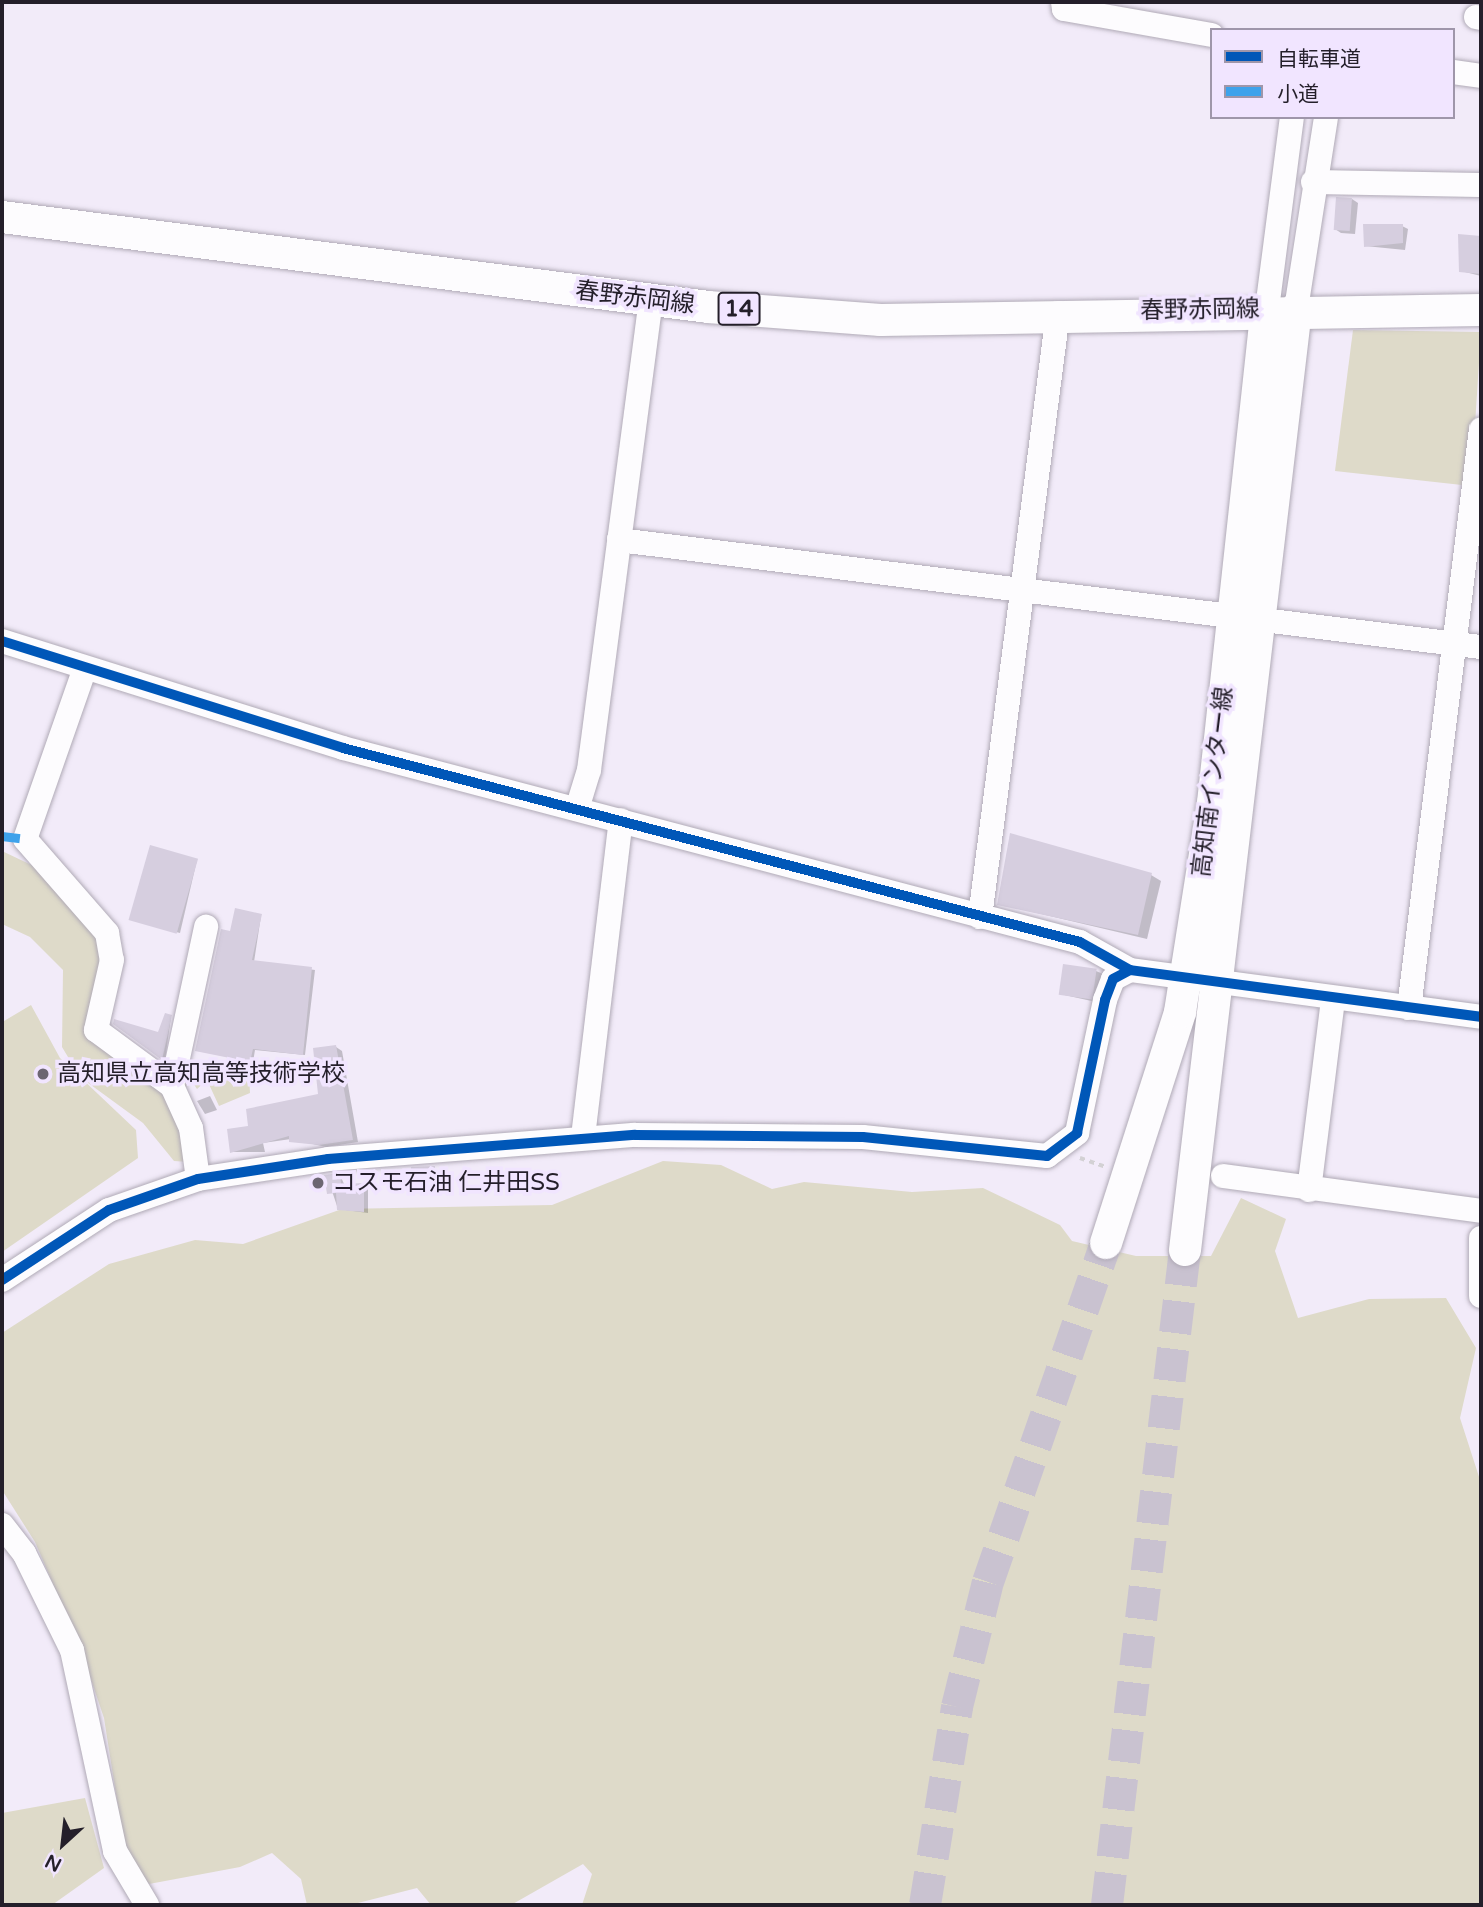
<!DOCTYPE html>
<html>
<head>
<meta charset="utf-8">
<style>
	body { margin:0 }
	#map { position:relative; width:1483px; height:1907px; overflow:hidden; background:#f2ebf9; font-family:"Varela Round","Noto Sans JP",sans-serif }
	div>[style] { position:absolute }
	.green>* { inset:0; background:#dedac9 }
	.shadow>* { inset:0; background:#0003 }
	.building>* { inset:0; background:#d6cedf; transform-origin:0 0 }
	.major-tunnel>* { height:32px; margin-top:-16px; transform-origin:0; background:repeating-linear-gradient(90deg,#c9c2d0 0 32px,transparent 0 48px) }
	.path>* { height:3.5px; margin-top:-1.75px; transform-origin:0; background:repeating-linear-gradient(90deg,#d3d1d4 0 5px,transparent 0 10px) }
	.roads { filter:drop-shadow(0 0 2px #b0aab6) drop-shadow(0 0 2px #b0aab6) }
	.minor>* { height:24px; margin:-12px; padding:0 12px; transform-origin:12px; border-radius:12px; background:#fdfcfe }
	.major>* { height:32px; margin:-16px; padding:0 16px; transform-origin:16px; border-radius:16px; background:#fdfcfe }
	.quiet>* { height:9px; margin-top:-4.5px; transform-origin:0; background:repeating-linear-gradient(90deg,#3ea2eb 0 18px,transparent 0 27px) }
	.cycleway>* { height:10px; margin:-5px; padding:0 5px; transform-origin:5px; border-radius:5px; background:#0057b8 }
	.dots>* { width:19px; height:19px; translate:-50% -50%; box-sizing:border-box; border:4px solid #f1e5ff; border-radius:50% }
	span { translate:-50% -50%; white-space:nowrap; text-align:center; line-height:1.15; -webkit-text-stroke:7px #f1e5ff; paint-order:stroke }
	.shield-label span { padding:2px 5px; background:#f1e5ff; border:2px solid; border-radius:5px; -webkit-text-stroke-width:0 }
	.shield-label { font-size:23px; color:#241f2a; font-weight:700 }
	.street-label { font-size:24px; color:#241f2a }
	.poi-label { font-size:24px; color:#241f2a }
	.left { translate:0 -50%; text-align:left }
	.frame { position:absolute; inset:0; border:4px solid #241f2a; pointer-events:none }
	.legend { position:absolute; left:1210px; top:28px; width:245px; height:91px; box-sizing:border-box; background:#f1e5ff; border:2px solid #9f96aa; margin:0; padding:9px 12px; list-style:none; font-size:21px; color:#241f2a }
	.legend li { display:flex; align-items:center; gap:14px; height:35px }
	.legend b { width:35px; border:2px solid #9f96aa }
	.north { position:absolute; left:28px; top:1809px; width:70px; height:70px; -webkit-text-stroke:5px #f1e5ff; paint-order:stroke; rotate:207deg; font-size:19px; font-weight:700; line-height:28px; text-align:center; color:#241f2a }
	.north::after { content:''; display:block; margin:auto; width:24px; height:32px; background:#241f2a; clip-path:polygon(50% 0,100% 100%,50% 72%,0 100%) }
</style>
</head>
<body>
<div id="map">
	<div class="green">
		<i style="clip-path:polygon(1353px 330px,1481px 332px,1471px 486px,1335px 471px)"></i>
		<i style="clip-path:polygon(2px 851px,42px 870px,103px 946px,88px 1027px,103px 1050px,124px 1059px,175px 1103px,190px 1162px,174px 1161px,143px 1123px,80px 1077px,62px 1047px,63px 970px,30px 937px,2px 924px)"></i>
		<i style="clip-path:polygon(31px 1005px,60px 1058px,136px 1130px,138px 1158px,2px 1252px,2px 1013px,4px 1021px)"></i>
		<i style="clip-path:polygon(183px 1065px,249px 1075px,250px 1093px,219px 1106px,207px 1080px,197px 1089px,189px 1077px,186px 1088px,179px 1085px)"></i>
		<i style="clip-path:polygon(663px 1161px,721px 1165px,772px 1189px,804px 1182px,912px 1192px,983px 1188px,1060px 1225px,1072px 1241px,1136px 1256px,1211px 1256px,1241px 1198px,1286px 1219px,1275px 1251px,1298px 1318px,1369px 1299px,1446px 1298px,1476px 1348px,1460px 1418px,1481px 1483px,1481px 1905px,582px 1905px,592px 1874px,583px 1864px,511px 1905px,431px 1905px,417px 1888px,350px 1905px,307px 1905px,301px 1879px,272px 1853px,240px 1867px,149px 1884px,126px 1858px,104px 1718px,80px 1647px,35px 1542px,2px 1490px,2px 1333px,109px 1264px,195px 1240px,243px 1244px,342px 1209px,552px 1205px)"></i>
		<i style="clip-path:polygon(85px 1798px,104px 1868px,52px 1905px,2px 1905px,2px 1813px)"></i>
	</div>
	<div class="shadow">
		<i style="clip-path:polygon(1352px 199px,1358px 203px,1355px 234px,1341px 233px,1335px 229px)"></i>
		<i style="clip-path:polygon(1402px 226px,1408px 229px,1405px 250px,1365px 246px)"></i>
		<i style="clip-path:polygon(1460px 236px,1481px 238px,1481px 276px,1461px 271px)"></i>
		<i style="clip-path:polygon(197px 860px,180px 933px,135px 921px)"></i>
		<i style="clip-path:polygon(1151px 875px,1161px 881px,1147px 939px,999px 904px)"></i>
		<i style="clip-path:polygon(261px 916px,254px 962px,315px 970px,305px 1055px,255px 1050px,253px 1062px,200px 1051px,231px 933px)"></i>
		<i style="clip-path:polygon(1096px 971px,1103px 974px,1096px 1002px,1060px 994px)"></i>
		<i style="clip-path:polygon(171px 1017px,165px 1060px,115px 1023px,159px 1035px)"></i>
		<i style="clip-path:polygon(336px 1047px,342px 1051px,358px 1142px,326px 1147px,291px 1139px,263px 1143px,265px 1152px,232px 1152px,250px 1128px,320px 1095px)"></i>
		<i style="clip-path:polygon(210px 1096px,217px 1110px,205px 1114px,197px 1101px)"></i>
		<i style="clip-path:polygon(434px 1167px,441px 1184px,413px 1177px)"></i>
		<i style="clip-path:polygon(340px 1175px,345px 1186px,368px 1187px,368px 1213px,338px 1209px,327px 1176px)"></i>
	</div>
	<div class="building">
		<i style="left:1336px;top:197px;width:16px;height:33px;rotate:4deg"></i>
		<i style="clip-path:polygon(1363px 224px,1403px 224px,1403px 243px,1364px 247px)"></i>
		<i style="clip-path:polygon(1458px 234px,1481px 236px,1481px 274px,1459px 272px)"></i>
		<i style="clip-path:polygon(1010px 833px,1152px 873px,1138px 935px,997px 905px)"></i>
		<i style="left:150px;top:845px;width:50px;height:78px;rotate:16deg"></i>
		<i style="clip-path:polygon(235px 908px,262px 914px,252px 960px,312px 967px,303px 1055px,253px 1049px,250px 1062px,195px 1051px,221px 929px,230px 931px)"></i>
		<i style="left:1063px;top:964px;width:34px;height:31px;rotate:8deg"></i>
		<i style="clip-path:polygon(165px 1013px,172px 1015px,162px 1060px,113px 1024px,114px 1019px,158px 1032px)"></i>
		<i style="clip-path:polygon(336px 1045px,353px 1140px,319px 1145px,289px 1142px,289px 1136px,230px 1153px,227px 1129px,248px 1126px,246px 1109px,318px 1094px,313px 1048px)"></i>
		<i style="clip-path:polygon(435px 1166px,435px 1181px,411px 1178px,411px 1167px)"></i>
		<i style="clip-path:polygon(340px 1173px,341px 1184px,364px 1183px,364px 1212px,337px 1210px,336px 1193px,327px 1194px,324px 1175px)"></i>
	</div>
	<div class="major-tunnel">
		<i style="left:925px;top:1905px;width:201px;rotate:-80.8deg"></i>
		<i style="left:957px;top:1707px;width:129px;rotate:-76.1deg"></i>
		<i style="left:988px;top:1582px;width:359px;rotate:-70.8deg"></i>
		<i style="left:1107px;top:1905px;width:660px;rotate:-83.21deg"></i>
	</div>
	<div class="path">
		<i style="left:1080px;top:1158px;width:28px;rotate:19deg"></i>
	</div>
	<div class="roads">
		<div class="minor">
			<i style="left:1063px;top:2px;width:7px;rotate:82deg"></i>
			<i style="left:1064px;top:9px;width:150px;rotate:10deg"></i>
			<i style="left:1476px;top:17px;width:5px;rotate:11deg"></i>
			<i style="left:1453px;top:72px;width:28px;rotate:8deg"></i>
			<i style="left:1313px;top:182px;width:168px;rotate:1deg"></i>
			<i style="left:1267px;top:309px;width:194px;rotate:-82.6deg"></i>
			<i style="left:1296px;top:309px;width:194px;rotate:-81.1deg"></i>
			<i style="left:619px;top:540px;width:869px;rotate:7.08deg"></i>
			<i style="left:2px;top:641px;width:357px;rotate:17.4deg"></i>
			<i style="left:343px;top:748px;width:762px;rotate:14.75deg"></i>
			<i style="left:1080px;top:942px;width:57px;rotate:29.2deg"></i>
			<i style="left:85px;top:668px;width:181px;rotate:109.3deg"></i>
			<i style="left:25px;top:839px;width:125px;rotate:48.9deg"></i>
			<i style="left:107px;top:933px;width:27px;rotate:80deg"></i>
			<i style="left:112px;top:960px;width:72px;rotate:102.9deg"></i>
			<i style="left:96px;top:1030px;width:94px;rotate:36.4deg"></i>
			<i style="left:172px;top:1086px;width:46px;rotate:65.7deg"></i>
			<i style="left:191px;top:1128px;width:51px;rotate:82.2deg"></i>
			<i style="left:577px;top:809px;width:41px;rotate:-72.9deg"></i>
			<i style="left:589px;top:770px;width:474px;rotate:-82.5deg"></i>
			<i style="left:980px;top:917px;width:609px;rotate:-82.64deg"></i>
			<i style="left:1409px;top:1008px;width:583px;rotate:-82.91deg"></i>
			<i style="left:172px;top:1086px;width:163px;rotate:-77.9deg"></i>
			<i style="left:583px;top:1137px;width:319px;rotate:-83.2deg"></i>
			<i style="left:1223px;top:1176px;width:260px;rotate:7.7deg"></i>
			<i style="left:1309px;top:1190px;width:192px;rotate:-82.8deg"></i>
			<i style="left:1481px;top:1238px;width:58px;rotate:90deg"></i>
			<i style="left:2px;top:1280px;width:128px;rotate:-33.2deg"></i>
			<i style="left:109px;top:1210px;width:94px;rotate:-19.2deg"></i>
			<i style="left:198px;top:1179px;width:132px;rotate:-8.7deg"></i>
			<i style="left:328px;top:1159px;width:308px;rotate:-4.5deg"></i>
			<i style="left:635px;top:1135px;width:228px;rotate:0.5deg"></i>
			<i style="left:863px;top:1137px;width:185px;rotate:5.9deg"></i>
			<i style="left:1047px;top:1156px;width:38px;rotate:-37deg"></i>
			<i style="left:1077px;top:1133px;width:136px;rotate:-78.1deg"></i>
			<i style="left:1105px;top:1000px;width:22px;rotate:-69deg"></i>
			<i style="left:1113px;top:979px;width:19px;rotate:-28deg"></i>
			<i style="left:1130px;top:970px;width:354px;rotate:7.6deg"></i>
			<i style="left:2px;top:1525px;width:36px;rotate:52deg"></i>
			<i style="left:24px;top:1553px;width:108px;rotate:63.7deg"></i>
			<i style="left:72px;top:1650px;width:206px;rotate:77.9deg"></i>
			<i style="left:115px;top:1851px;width:63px;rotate:59.3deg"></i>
		</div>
		<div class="major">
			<i style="left:2px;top:217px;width:712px;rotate:7.26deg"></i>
			<i style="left:708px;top:307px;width:173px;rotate:4.3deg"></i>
			<i style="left:881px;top:320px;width:600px;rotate:-0.95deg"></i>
			<i style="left:1106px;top:1243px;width:243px;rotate:-72.2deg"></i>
			<i style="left:1180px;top:1012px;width:212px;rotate:-81deg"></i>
			<i style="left:1213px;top:803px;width:497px;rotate:-83.8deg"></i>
			<i style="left:1185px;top:1250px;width:948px;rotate:-83.27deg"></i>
		</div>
	</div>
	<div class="quiet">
		<i style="left:2px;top:836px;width:23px;rotate:7deg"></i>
	</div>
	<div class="cycleway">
		<i style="left:2px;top:641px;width:357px;rotate:17.4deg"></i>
		<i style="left:343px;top:748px;width:762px;rotate:14.75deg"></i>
		<i style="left:1080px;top:942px;width:57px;rotate:29.2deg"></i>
		<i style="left:2px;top:1280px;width:128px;rotate:-33.2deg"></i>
		<i style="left:109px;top:1210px;width:94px;rotate:-19.2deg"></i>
		<i style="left:198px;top:1179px;width:132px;rotate:-8.7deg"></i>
		<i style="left:328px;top:1159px;width:308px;rotate:-4.5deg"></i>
		<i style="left:635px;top:1135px;width:228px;rotate:0.5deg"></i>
		<i style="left:863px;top:1137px;width:185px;rotate:5.9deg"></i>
		<i style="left:1047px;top:1156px;width:38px;rotate:-37deg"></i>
		<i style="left:1077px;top:1133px;width:136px;rotate:-78.1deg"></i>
		<i style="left:1105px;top:1000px;width:22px;rotate:-69deg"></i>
		<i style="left:1113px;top:979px;width:19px;rotate:-28deg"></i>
		<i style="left:1130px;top:970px;width:354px;rotate:7.6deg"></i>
	</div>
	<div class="dots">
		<i style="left:43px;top:1074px;background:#6c6672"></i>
		<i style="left:318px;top:1183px;background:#6c6672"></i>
	</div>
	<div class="shield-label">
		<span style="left:739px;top:309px">14</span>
	</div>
	<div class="street-label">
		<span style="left:635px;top:298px;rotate:7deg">春野赤岡線</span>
		<span style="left:1200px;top:310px;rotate:-1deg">春野赤岡線</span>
		<span style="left:1213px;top:782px;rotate:-83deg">高知南インター線</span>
	</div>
	<div class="poi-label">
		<span class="left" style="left:57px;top:1074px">高知県立高知高等技術学校</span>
		<span class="left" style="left:332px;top:1183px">コスモ石油 仁井田SS</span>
	</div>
	<div class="frame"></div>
	<ul class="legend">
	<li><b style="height:9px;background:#0057b8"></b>自転車道</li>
	<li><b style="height:9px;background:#3ea2eb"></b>小道</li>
	</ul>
	<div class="north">N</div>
</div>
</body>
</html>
